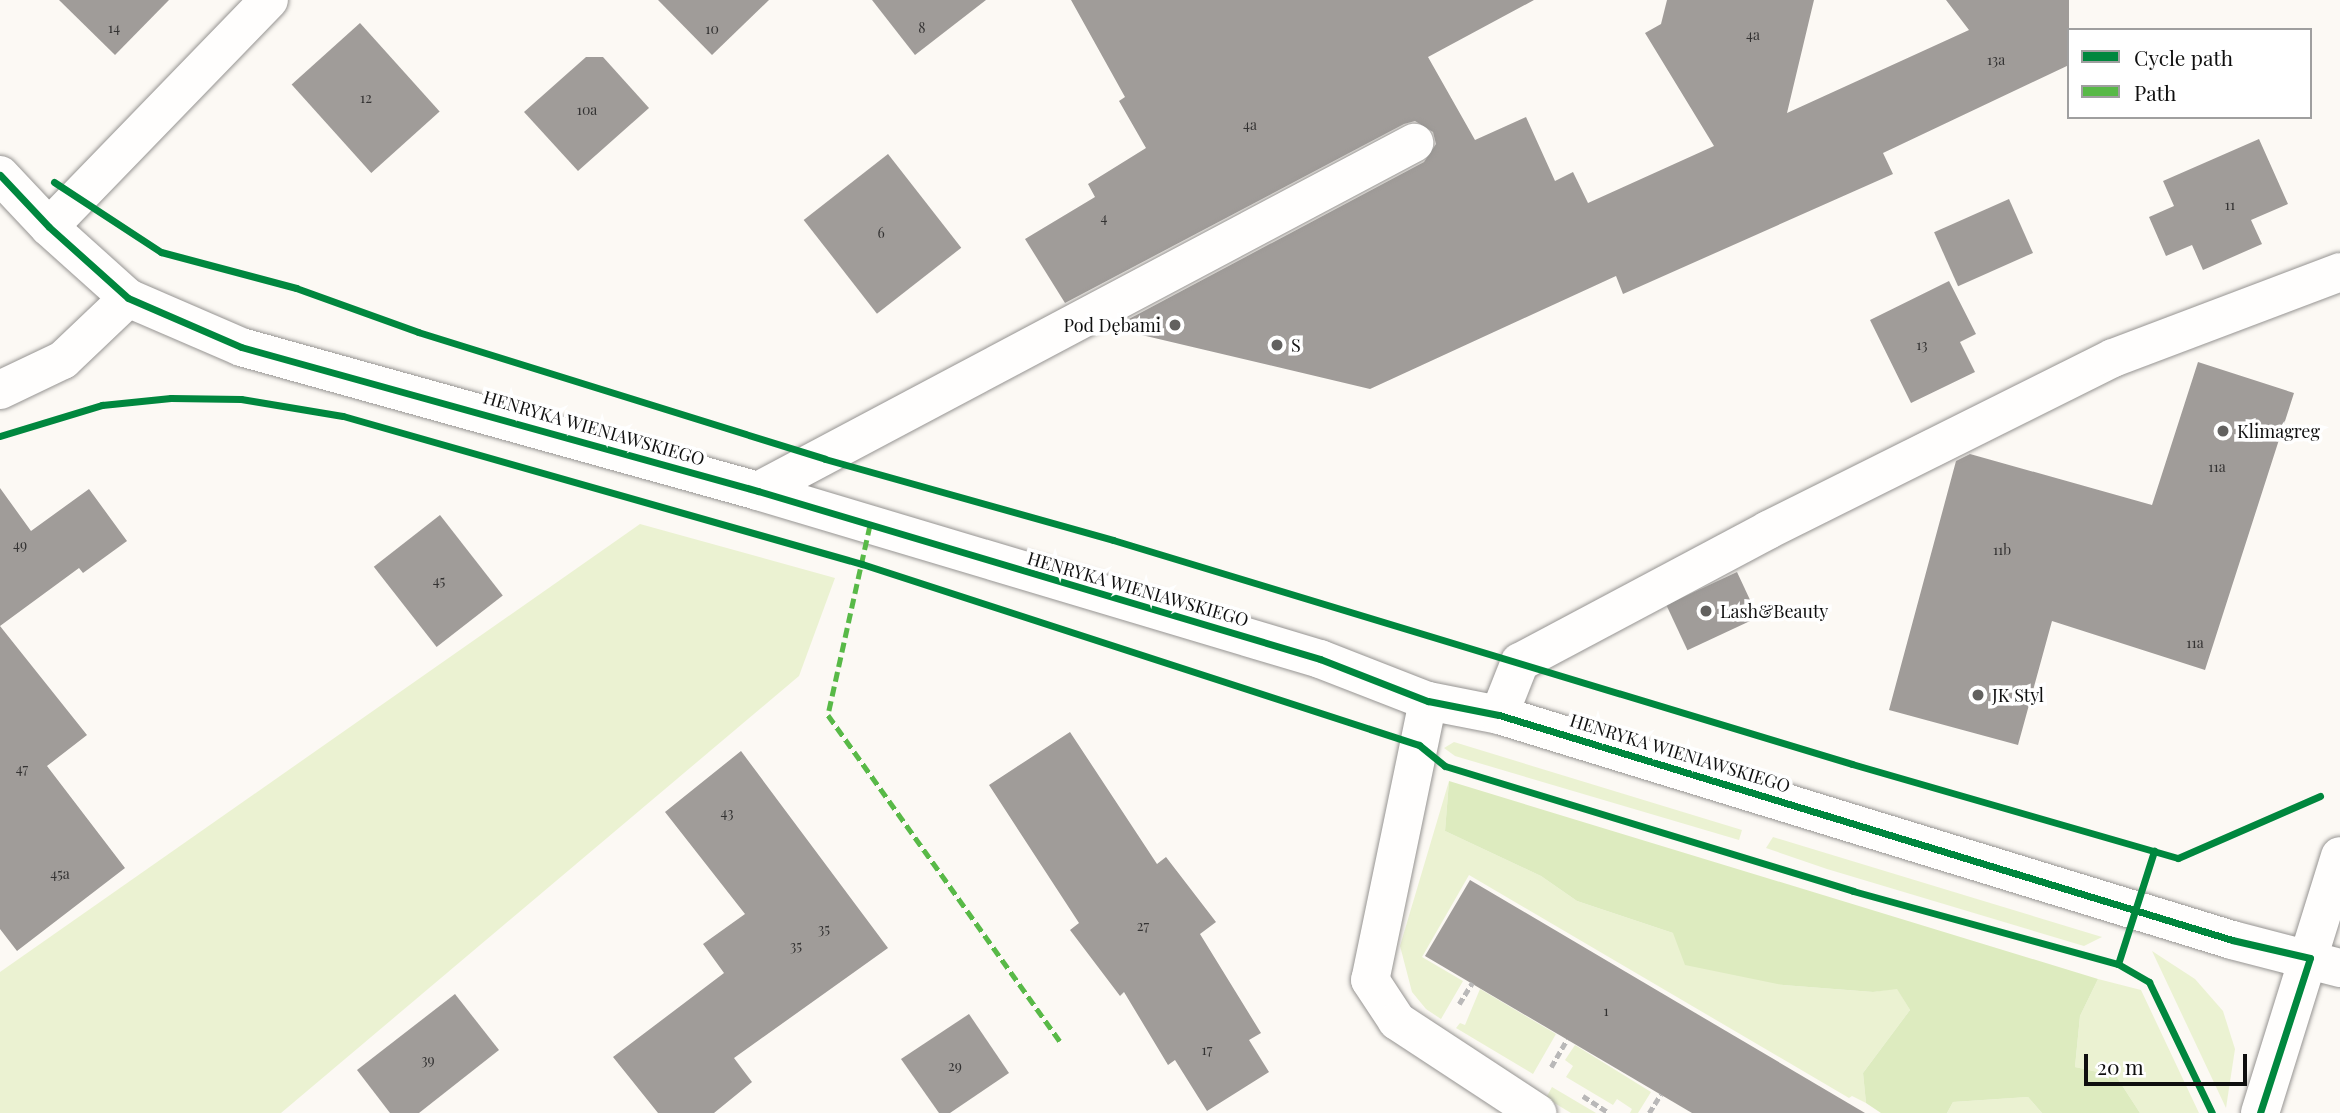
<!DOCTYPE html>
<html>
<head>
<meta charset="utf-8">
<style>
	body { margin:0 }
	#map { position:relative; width:2340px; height:1113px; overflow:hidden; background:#fcf9f4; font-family:"Playfair Display",serif }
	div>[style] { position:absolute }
	.green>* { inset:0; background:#ebf2d2 }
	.forest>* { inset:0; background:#ddebbf }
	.building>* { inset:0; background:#a09c99; transform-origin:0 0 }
	.path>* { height:4.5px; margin-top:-2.25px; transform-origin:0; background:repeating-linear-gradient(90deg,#b9b8b8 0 7px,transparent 0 10.5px) }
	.roads { filter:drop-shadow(0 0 2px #969492) drop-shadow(0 0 2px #969492) }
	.minor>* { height:38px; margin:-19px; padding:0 19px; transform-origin:19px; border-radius:19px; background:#fffefd }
	.quiet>* { height:5px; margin-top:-2.5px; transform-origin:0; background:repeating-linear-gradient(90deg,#58b947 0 10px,transparent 0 15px) }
	.cycleway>* { height:7px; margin:-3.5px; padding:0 3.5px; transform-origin:3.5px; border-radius:3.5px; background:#00873e }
	.dots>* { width:19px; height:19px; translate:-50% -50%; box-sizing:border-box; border:4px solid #fff; border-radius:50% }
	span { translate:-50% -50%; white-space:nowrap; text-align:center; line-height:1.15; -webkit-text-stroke:7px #fff; paint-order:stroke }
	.number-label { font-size:14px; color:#333232 }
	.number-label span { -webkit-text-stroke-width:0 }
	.poi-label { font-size:18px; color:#0f0f0f }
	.right { translate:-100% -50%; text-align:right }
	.left { translate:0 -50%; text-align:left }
	.street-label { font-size:18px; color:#0f0f0f }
	.legend { position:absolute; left:2067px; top:28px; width:245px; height:91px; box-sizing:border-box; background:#fff; border:2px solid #9f9f9f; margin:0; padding:9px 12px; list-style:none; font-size:21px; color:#0f0f0f }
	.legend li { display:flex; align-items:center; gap:14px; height:35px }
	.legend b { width:35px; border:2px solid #9f9f9f }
	.scale { position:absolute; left:2084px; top:1054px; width:163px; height:32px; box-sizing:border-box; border:4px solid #0f0f0f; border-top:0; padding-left:9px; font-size:21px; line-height:24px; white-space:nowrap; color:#0f0f0f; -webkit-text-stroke:5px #fff; paint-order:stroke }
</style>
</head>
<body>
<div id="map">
	<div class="green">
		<i style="clip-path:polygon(640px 524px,835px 578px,799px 676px,281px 1113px,0 1113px,0 972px)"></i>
		<i style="clip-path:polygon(1454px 742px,1742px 830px,1739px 840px,1455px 756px,1444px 748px)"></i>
		<i style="clip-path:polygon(1449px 781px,1445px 831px,1541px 876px,1577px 901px,1673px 933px,1783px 985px,1873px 992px,1897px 988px,1910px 1010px,1863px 1073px,1866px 1103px,1852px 1096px,1849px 1098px,1469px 875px,1422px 957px,1463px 981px,1441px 1019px,1426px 1009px,1412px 992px,1400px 946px)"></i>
		<i style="clip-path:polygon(1773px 837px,1977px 899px,2102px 937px,2084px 946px,1827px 869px,1766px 848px)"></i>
		<i style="clip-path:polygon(2152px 951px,2195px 979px,2223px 1011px,2235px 1049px,2226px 1108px)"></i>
		<i style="clip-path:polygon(2098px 979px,2141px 990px,2199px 1113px,2140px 1113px,2116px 1076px,2075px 1067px,2080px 1016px)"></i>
		<i style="clip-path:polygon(1480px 989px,1556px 1034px,1533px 1074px,1456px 1028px,1460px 1023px,1465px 1025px)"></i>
		<i style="clip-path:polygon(1575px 1045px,1651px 1092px,1638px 1113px,1630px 1113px,1632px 1109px,1617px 1099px,1613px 1105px,1566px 1077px,1573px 1066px,1565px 1060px)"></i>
		<i style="clip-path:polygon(1552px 1087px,1596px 1113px,1571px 1113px,1546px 1098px)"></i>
		<i style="clip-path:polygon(2028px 1097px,2042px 1113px,1947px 1113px,1953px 1102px)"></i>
	</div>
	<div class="forest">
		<i style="clip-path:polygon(1449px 781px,2098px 979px,2080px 1016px,2075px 1067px,2116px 1076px,2140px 1113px,2042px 1113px,2028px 1097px,1953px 1102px,1947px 1113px,1881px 1113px,1866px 1103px,1863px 1073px,1910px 1010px,1897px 989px,1873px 992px,1783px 985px,1685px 965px,1673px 933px,1577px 901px,1541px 876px,1445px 831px)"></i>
	</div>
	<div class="building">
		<i style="clip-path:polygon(59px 0,169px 0,115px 55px)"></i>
		<i style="clip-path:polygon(658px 0,769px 0,712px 55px)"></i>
		<i style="clip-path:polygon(872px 0,986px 0,915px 55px)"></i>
		<i style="clip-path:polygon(1071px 0,1534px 0,1428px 57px,1475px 140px,1526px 117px,1555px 181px,1573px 172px,1588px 203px,1714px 146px,1645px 33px,1661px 24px,1667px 0,1814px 0,1787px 113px,1969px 30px,1946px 0,2069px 0,2069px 65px,1883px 153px,1893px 174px,1623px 294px,1616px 276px,1370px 389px,1112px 328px,1424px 162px,1436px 144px,1433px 132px,1415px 121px,1404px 124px,1065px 303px,1025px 239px,1095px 197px,1088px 184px,1146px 148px,1119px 101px,1125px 97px)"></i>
		<i style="left:360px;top:23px;width:119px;height:92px;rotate:48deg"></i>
		<i style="clip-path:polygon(586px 57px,603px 57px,649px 108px,578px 171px,524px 112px)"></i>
		<i style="clip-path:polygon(2259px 139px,2288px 204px,2251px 220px,2262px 244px,2203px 270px,2192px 245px,2166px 256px,2149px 217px,2174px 206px,2163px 181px)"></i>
		<i style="left:888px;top:154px;width:119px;height:107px;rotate:52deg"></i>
		<i style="left:2009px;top:199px;width:59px;height:82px;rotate:66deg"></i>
		<i style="clip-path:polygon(1949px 281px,1976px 334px,1960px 342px,1975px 372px,1911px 403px,1870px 320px)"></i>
		<i style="clip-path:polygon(2198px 362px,2294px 393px,2205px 670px,2052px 621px,2018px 745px,1889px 710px,1956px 461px,1970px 454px,2152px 505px)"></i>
		<i style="clip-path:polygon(0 488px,31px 531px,89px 489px,127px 541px,83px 573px,79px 568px,0 626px)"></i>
		<i style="left:440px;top:515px;width:102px;height:84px;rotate:52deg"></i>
		<i style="left:1737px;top:572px;width:50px;height:78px;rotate:65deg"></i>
		<i style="clip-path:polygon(0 626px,87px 735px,47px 766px,125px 868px,17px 951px,0 929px)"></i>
		<i style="clip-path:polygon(1070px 732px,1157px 864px,1166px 857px,1216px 922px,1200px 934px,1261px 1033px,1249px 1040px,1269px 1072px,1207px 1111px,1175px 1060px,1168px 1065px,1124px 992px,1120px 996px,1070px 930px,1079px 923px,989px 785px)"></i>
		<i style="clip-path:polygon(741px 751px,888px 948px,734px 1058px,752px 1082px,714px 1113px,658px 1113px,613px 1057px,724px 973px,703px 944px,745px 914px,665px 812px)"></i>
		<i style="clip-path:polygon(1470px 880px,1865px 1113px,1692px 1113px,1425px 956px)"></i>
		<i style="clip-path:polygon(455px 994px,499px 1050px,419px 1113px,390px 1113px,357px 1070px)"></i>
		<i style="clip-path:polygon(969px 1014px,1009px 1073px,950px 1113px,939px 1113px,901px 1059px)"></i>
	</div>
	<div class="path">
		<i style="left:1459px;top:1004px;width:25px;rotate:-58deg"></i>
		<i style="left:1551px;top:1067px;width:32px;rotate:-60deg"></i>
		<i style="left:1583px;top:1096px;width:31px;rotate:33deg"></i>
		<i style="left:1649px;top:1113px;width:22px;rotate:-58deg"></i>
	</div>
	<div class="roads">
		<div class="minor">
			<i style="left:0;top:175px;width:71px;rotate:46.7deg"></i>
			<i style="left:49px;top:227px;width:106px;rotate:41.9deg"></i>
			<i style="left:128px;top:298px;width:123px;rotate:23.4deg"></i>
			<i style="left:241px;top:347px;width:537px;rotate:15.56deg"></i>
			<i style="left:758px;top:491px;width:587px;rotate:16.64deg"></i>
			<i style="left:1320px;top:659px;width:116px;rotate:21.3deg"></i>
			<i style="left:1428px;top:701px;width:72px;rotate:11.2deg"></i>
			<i style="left:1499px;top:715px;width:767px;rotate:17.06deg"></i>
			<i style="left:2232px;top:940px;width:112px;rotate:14.5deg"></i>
			<i style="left:49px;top:227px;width:316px;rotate:-45.9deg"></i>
			<i style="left:0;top:390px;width:70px;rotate:-25.5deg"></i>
			<i style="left:63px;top:360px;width:90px;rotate:-43.6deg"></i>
			<i style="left:758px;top:491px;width:743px;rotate:-27.95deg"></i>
			<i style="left:1428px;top:701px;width:285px;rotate:101.7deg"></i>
			<i style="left:1370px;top:980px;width:49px;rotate:56.6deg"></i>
			<i style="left:1397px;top:1021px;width:168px;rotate:33.3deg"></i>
			<i style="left:1499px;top:715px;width:57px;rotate:-68.4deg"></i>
			<i style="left:1520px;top:662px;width:281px;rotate:-28deg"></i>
			<i style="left:1768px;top:530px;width:385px;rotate:-26.5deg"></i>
			<i style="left:2113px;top:358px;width:243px;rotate:-20.7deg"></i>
			<i style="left:2260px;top:1113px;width:269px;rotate:-72.7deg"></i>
		</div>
	</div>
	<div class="quiet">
		<i style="left:870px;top:525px;width:195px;rotate:102.5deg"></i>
		<i style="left:828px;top:715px;width:400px;rotate:54.6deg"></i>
	</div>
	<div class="cycleway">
		<i style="left:0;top:175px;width:71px;rotate:46.7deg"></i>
		<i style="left:49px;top:227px;width:106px;rotate:41.9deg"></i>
		<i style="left:128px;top:298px;width:123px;rotate:23.4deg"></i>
		<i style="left:241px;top:347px;width:537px;rotate:15.56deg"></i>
		<i style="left:758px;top:491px;width:587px;rotate:16.64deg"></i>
		<i style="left:1320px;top:659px;width:116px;rotate:21.3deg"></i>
		<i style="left:1428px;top:701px;width:72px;rotate:11.2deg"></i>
		<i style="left:1499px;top:715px;width:767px;rotate:17.06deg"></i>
		<i style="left:2232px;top:940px;width:80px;rotate:13deg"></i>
		<i style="left:2310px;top:958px;width:163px;rotate:107.9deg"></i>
		<i style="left:54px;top:182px;width:128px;rotate:33.2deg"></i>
		<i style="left:161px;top:252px;width:140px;rotate:14.9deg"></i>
		<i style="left:296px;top:288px;width:130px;rotate:19.8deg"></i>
		<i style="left:418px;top:332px;width:426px;rotate:17.3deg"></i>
		<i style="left:825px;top:459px;width:299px;rotate:15.7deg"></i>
		<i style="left:1113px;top:540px;width:772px;rotate:16.86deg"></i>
		<i style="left:1852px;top:764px;width:339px;rotate:16.1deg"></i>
		<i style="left:2178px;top:858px;width:155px;rotate:-23.6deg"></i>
		<i style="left:0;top:436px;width:107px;rotate:-16.9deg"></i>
		<i style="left:102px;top:405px;width:69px;rotate:-5.8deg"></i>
		<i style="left:171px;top:398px;width:70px;rotate:0.8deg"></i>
		<i style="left:241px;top:399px;width:103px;rotate:9.5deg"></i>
		<i style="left:343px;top:416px;width:540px;rotate:15.92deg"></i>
		<i style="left:862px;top:564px;width:586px;rotate:18deg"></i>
		<i style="left:1419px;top:745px;width:33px;rotate:39deg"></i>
		<i style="left:1445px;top:766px;width:427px;rotate:17deg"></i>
		<i style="left:1853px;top:891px;width:275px;rotate:15.4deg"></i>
		<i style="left:2118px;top:964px;width:36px;rotate:30deg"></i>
		<i style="left:2149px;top:982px;width:145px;rotate:64.3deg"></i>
		<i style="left:2118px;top:964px;width:119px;rotate:-72.3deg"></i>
	</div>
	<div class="dots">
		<i style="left:1175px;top:325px;background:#62615f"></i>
		<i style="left:1277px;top:345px;background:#62615f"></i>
		<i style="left:2223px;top:431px;background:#62615f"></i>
		<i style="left:1706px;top:611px;background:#62615f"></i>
		<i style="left:1978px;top:695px;background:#62615f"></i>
	</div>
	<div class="number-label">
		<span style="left:114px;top:28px">14</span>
		<span style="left:922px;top:28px">8</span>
		<span style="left:712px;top:29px">10</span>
		<span style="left:1753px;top:35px">4a</span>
		<span style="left:1996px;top:60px">13a</span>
		<span style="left:366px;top:98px">12</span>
		<span style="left:587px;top:110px">10a</span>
		<span style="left:1250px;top:125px">4a</span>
		<span style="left:2230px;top:205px">11</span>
		<span style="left:1104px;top:218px">4</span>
		<span style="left:881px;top:233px">6</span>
		<span style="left:1922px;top:345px">13</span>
		<span style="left:2217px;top:467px">11a</span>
		<span style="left:20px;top:545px">49</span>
		<span style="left:2002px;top:550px">11b</span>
		<span style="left:439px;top:581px">45</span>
		<span style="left:2195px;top:643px">11a</span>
		<span style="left:22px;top:769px">47</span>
		<span style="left:727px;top:813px">43</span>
		<span style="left:60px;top:874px">45a</span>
		<span style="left:1143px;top:926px">27</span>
		<span style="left:824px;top:929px">35</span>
		<span style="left:796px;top:946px">35</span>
		<span style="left:1606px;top:1011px">1</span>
		<span style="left:1207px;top:1050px">17</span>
		<span style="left:428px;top:1060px">39</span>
		<span style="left:955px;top:1066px">29</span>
	</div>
	<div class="poi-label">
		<span class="right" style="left:1161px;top:325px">Pod Dębami</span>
		<span class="left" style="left:1291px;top:345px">S</span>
		<span class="left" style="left:2237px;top:431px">Klimagreg</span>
		<span class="left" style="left:1720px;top:611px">Lash&amp;Beauty</span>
		<span class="left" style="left:1992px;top:695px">JK Styl</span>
	</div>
	<div class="street-label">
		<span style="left:594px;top:428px;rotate:16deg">HENRYKA WIENIAWSKIEGO</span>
		<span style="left:1138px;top:589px;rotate:16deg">HENRYKA WIENIAWSKIEGO</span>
		<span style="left:1680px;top:753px;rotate:17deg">HENRYKA WIENIAWSKIEGO</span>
	</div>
	<ul class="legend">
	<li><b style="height:9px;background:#00873e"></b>Cycle path</li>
	<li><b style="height:9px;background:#58b947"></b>Path</li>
	</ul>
	<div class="scale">20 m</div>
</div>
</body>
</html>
